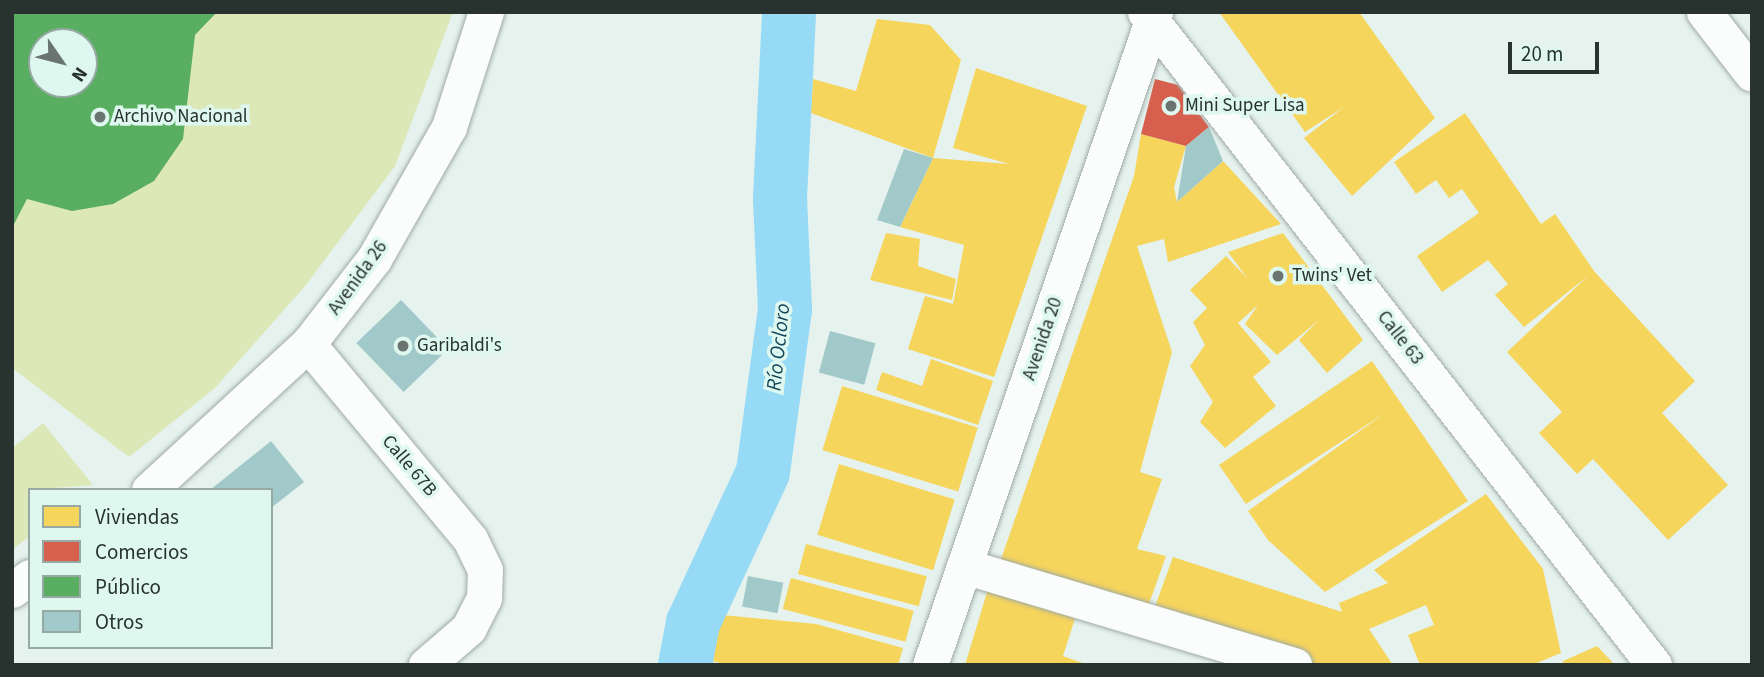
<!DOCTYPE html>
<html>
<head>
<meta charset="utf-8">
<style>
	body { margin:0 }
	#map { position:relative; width:1764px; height:677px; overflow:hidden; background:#e5f2ee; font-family:"Source Sans 3",sans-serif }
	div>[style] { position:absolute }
	.green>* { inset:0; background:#dde8b8 }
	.homes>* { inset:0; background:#f6d55c; transform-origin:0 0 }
	.shops>* { inset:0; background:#d6604d }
	.public>* { inset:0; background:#5aae61 }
	.river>* { height:54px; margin:-27px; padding:0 27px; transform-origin:27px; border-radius:27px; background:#97daf5 }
	.building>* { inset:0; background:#a2c9c9; transform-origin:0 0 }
	.roads { filter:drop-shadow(0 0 2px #a0aaa7) drop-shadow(0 0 2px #a0aaa7) }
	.minor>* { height:35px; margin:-17.5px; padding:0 17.5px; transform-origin:17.5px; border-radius:17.5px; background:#fbfdfc }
	.dots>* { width:19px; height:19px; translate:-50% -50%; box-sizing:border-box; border:4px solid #dff8ef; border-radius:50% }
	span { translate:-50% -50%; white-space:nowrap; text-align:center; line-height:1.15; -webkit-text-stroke:7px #dff8ef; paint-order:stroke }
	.poi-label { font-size:19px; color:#28322f }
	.left { translate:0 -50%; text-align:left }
	.street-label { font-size:19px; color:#28322f }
	.water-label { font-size:21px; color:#114559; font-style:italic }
	.frame { position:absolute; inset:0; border:14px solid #28322f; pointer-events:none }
	.legend { position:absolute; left:28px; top:488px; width:245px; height:161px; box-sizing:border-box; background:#dff8ef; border:2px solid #96a9a2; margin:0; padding:9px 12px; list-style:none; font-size:21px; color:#28322f }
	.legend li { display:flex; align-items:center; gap:14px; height:35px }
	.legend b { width:35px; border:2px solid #96a9a2 }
	.north { position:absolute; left:28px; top:28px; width:70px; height:70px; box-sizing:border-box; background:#dff8ef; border:2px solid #96a9a2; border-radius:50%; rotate:125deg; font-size:19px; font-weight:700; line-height:28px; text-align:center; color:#28322f }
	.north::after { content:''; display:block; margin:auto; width:24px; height:32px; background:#6a7572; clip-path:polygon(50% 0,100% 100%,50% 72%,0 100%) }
	.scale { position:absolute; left:1508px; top:42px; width:91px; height:32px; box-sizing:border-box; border:4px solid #28322f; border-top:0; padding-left:9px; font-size:21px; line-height:24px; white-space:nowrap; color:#28322f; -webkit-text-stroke:5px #dff8ef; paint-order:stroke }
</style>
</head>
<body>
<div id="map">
	<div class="green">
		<i style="clip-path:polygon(evenodd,12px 12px,453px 12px,395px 166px,306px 285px,215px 388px,129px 457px,12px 368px,12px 12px,42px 42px,84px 42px,84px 84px,42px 84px,42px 42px)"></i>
		<i style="clip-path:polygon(43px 423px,93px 485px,30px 490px,30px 536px,12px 550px,12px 448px)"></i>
	</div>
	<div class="homes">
		<i style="clip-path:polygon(1219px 12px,1359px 12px,1435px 118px,1352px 196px,1304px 138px,1344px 107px,1305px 132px)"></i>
		<i style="clip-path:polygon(877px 19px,930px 25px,961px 60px,933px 158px,811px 113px,813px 79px,856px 91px)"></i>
		<i style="clip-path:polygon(976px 68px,1087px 106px,994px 377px,908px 349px,925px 296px,953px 304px,964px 245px,900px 227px,933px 158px,1009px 164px,953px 148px)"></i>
		<i style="clip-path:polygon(1465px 113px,1541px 224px,1555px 214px,1594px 271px,1695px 381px,1662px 413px,1728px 485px,1668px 540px,1593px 459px,1577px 474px,1539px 433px,1562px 412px,1507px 352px,1588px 276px,1524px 327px,1495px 295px,1508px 284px,1488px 260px,1442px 292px,1417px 256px,1479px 213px,1462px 189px,1449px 198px,1436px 180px,1416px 194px,1394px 162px)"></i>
		<i style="clip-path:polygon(1141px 134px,1186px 146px,1174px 187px,1177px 202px,1223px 161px,1281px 224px,1168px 262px,1164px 239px,1137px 246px,1172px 352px,1140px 472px,1162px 479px,1137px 549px,1166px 556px,1149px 604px,1000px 562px,1134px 176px)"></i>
		<i style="clip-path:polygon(886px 233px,920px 239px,918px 266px,956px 279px,952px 300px,870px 280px)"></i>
		<i style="clip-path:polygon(1283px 233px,1363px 340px,1327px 373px,1299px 340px,1319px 320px,1277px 355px,1245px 324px,1258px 305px,1238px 323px,1271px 362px,1253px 377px,1276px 406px,1225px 448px,1200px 422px,1213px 402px,1190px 366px,1205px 345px,1193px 322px,1207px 308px,1190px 290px,1226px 256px,1247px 278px,1228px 252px)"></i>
		<i style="clip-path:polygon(931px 359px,993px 381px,978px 425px,876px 390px,882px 372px,922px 386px)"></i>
		<i style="clip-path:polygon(1372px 361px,1468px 501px,1325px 592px,1268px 540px,1248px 511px,1385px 413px,1246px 504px,1219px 465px)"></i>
		<i style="left:842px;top:386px;width:142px;height:67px;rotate:17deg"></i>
		<i style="left:839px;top:464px;width:121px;height:74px;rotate:17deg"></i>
		<i style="clip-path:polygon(1486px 494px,1543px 569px,1561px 653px,1532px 665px,1420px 665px,1408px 635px,1434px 625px,1426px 605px,1369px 629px,1393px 665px,1314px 665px,1153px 612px,1173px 557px,1342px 612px,1339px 603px,1388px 583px,1374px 570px)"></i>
		<i style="left:806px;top:544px;width:125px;height:31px;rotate:15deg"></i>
		<i style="left:791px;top:578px;width:127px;height:32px;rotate:15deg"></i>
		<i style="clip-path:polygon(991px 579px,1079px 606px,1063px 656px,1088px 665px,965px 665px)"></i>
		<i style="clip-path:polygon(722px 615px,816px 624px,903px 648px,898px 665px,726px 665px,703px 658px)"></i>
		<i style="clip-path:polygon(1597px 646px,1615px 665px,1563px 665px,1563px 661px)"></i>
	</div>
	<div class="shops">
		<i style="clip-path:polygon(1155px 79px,1178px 85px,1209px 127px,1186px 146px,1141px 134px)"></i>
	</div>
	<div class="public">
		<i style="clip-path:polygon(evenodd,12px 12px,217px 12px,195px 35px,183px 139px,154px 181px,113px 204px,72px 211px,27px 199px,12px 228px,12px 12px,42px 42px,84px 42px,84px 84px,42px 84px,42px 42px)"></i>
	</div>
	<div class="river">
		<i style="left:685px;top:665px;width:43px;rotate:-79.2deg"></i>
		<i style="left:693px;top:623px;width:166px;rotate:-65.1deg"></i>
		<i style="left:763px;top:472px;width:164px;rotate:-82.3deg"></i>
		<i style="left:785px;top:309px;width:111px;rotate:-92.6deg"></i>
		<i style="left:780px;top:198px;width:186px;rotate:-87.2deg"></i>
	</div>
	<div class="building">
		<i style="clip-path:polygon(1209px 127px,1223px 161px,1177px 202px,1186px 146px)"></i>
		<i style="clip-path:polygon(904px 149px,933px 158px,900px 227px,877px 220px)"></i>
		<i style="left:401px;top:300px;width:68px;height:62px;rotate:46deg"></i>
		<i style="left:830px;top:331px;width:47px;height:43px;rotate:15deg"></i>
		<i style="clip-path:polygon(271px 441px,304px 482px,271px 508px,271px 490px,210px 490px)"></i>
		<i style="left:748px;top:576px;width:36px;height:31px;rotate:11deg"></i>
	</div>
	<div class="roads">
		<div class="minor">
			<i style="left:1145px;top:12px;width:828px;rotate:52.06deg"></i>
			<i style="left:1704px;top:12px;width:78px;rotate:52.3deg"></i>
			<i style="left:308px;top:344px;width:254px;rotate:50.3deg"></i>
			<i style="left:470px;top:539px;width:34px;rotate:64deg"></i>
			<i style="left:485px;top:570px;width:28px;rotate:92deg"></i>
			<i style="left:484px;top:598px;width:34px;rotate:117deg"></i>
			<i style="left:469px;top:628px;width:57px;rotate:139.3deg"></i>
			<i style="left:149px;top:490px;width:216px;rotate:-42.6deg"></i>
			<i style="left:308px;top:344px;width:108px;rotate:-52.2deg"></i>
			<i style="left:374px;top:259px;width:152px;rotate:-60.4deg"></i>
			<i style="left:449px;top:127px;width:121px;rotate:-72.2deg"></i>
			<i style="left:964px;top:566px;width:345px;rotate:16.7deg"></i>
			<i style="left:12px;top:590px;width:22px;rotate:-36deg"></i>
			<i style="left:930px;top:665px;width:691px;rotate:-70.99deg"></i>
		</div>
	</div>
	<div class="dots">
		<i style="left:1171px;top:106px;background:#6a7572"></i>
		<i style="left:100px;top:117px;background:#6a7572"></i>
		<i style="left:1278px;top:276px;background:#6a7572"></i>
		<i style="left:403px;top:346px;background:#6a7572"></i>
	</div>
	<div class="poi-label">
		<span class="left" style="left:1185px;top:106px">Mini Super Lisa</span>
		<span class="left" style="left:114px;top:117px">Archivo Nacional</span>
		<span class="left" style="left:1292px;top:276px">Twins' Vet</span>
		<span class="left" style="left:417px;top:346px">Garibaldi's</span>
	</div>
	<div class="street-label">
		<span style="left:358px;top:278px;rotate:-54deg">Avenida 26</span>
		<span style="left:1400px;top:338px;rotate:52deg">Calle 63</span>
		<span style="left:1043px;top:339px;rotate:-71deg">Avenida 20</span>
		<span style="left:409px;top:466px;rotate:50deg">Calle 67B</span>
	</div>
	<div class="water-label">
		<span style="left:778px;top:347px;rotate:-84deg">Río Ocloro</span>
	</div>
	<div class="frame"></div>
	<ul class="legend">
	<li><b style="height:19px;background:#f6d55c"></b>Viviendas</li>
	<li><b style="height:19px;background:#d6604d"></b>Comercios</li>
	<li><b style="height:19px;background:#5aae61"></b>Público</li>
	<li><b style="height:19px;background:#a2c9c9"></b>Otros</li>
	</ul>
	<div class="north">N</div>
	<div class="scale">20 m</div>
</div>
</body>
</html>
